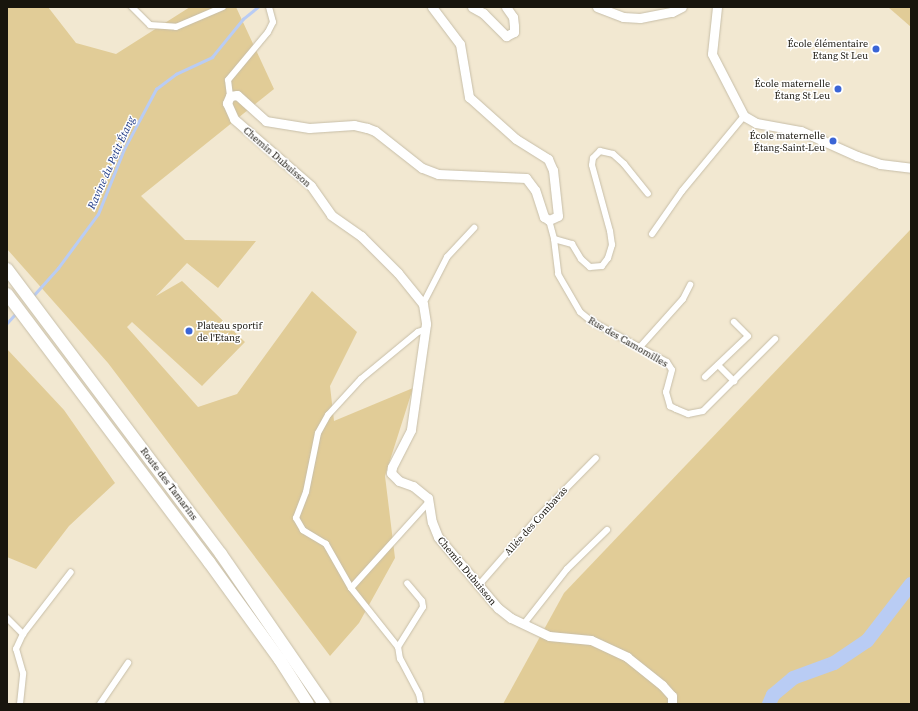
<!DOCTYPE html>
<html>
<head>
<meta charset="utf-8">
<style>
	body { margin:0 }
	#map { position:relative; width:918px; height:711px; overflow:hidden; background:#f2e8d1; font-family:"Source Serif 4",serif }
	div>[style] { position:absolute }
	.green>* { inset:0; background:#e1cc97 }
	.stream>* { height:2.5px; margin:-1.25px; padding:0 1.25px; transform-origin:1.25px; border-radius:1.25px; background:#b9ccf4 }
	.river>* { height:14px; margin:-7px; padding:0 7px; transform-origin:7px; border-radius:7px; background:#b9ccf4 }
	.roads { filter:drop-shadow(0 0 1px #c7bea8) drop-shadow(0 0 1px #c7bea8) }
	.street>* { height:6px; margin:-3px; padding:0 3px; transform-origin:3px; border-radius:3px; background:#fff }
	.secondary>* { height:9px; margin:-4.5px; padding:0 4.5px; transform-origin:4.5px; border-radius:4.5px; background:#fff }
	.highway>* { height:12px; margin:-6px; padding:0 6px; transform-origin:6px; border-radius:6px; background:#fff }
	.dots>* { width:11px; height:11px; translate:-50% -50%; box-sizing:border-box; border:2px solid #fff; border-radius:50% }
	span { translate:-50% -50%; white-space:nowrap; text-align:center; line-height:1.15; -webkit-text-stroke:3px #fff; paint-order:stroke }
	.poi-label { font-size:10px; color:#18150d }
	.right { translate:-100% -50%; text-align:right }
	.left { translate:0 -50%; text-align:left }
	.street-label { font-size:10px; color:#18150d }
	.water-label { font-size:11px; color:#1f3a86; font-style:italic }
	.frame { position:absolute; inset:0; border:8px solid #18150d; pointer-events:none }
</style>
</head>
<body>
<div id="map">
	<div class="green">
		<i style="clip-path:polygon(7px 7px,48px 7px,76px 43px,116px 54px,190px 7px,236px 7px,274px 89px,141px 196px,185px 240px,256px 241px,218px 288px,187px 263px,156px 296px,182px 281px,245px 342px,202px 386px,132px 322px,127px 327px,198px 407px,237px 394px,312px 291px,357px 332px,330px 386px,334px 421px,413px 388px,385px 476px,395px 558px,359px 623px,330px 656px,108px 363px,7px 249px)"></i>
		<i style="clip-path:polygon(888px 7px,911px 7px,911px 27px)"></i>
		<i style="clip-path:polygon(911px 229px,911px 704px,503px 704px,564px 593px)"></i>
		<i style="clip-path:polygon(7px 349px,64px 410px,115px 483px,69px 526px,36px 569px,7px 557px)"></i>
	</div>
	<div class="stream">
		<i style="left:32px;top:297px;width:39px;rotate:-48deg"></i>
		<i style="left:58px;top:268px;width:67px;rotate:-53.5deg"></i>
		<i style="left:98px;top:214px;width:70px;rotate:-68.2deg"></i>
		<i style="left:124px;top:149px;width:68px;rotate:-61.9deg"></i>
		<i style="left:156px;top:89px;width:25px;rotate:-37deg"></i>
		<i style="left:176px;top:74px;width:40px;rotate:-25deg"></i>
		<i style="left:212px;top:57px;width:49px;rotate:-50.8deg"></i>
		<i style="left:243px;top:19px;width:19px;rotate:-39deg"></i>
		<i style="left:7px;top:323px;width:15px;rotate:-48deg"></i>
	</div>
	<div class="river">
		<i style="left:769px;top:704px;width:10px;rotate:-66deg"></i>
		<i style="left:773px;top:695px;width:26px;rotate:-40deg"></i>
		<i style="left:793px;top:678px;width:44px;rotate:-20.1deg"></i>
		<i style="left:834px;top:663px;width:40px;rotate:-34deg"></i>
		<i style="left:867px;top:641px;width:72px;rotate:-52.3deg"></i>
	</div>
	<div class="roads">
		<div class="street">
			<i style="left:132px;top:7px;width:25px;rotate:45deg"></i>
			<i style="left:150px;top:25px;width:26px;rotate:4deg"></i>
			<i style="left:176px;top:27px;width:51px;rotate:-23.1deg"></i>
			<i style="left:230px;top:96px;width:16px;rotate:-97deg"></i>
			<i style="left:228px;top:80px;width:62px;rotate:-50.2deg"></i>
			<i style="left:268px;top:32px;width:11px;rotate:-63deg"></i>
			<i style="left:273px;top:22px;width:16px;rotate:-105deg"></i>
			<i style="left:549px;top:220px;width:20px;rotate:75deg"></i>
			<i style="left:554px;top:239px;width:35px;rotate:83deg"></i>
			<i style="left:558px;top:274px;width:44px;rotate:59.9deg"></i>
			<i style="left:580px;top:312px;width:14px;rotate:39deg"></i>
			<i style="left:591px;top:321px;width:86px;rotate:28.3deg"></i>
			<i style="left:667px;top:362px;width:9px;rotate:58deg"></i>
			<i style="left:672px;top:370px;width:23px;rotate:105deg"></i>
			<i style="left:666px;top:392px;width:15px;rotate:74deg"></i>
			<i style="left:670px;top:406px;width:7px;rotate:27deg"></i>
			<i style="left:676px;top:409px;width:13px;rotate:23deg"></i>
			<i style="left:688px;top:414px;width:15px;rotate:-11deg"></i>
			<i style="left:703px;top:411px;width:102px;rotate:-45deg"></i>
			<i style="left:652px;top:234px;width:52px;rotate:-55.1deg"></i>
			<i style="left:682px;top:191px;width:97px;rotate:-50.4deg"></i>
			<i style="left:554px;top:239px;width:19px;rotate:16deg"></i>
			<i style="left:572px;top:244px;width:17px;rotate:59deg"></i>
			<i style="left:581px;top:259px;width:12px;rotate:42deg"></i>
			<i style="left:590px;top:267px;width:12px;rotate:-5deg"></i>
			<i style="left:602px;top:266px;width:10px;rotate:-53deg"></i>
			<i style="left:608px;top:258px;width:14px;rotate:-73deg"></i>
			<i style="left:612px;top:245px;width:14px;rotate:-98deg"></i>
			<i style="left:610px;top:231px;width:68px;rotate:-105.3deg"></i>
			<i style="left:592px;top:165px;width:7px;rotate:-82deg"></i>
			<i style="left:593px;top:158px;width:10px;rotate:-45deg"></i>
			<i style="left:600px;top:151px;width:13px;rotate:13deg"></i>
			<i style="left:613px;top:154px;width:15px;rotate:42deg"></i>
			<i style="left:624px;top:164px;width:38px;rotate:51deg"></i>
			<i style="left:423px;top:304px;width:53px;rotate:-62.9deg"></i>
			<i style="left:447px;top:257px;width:40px;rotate:-47deg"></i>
			<i style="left:640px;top:347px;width:64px;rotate:-48.1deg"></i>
			<i style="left:683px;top:299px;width:16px;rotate:-63deg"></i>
			<i style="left:718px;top:365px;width:23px;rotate:45deg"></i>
			<i style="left:705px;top:377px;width:59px;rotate:-43.6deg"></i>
			<i style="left:748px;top:336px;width:20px;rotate:-135deg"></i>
			<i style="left:478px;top:586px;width:93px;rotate:-48.9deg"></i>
			<i style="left:539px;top:516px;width:81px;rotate:-45.5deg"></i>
			<i style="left:351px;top:588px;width:113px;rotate:-47.9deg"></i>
			<i style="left:7px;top:618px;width:23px;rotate:45deg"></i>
			<i style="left:523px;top:625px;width:71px;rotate:-51.8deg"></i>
			<i style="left:567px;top:569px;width:56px;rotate:-44.3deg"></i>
			<i style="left:398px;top:647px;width:47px;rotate:-58deg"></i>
			<i style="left:423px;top:607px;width:6px;rotate:-99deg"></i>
			<i style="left:422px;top:601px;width:23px;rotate:-130deg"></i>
			<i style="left:20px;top:704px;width:31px;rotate:-84deg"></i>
			<i style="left:23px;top:673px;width:25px;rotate:-106deg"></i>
			<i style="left:16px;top:649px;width:17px;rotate:-65deg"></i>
			<i style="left:23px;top:634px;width:78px;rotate:-52.3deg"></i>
			<i style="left:100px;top:704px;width:50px;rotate:-55.7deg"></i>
			<i style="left:421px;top:704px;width:10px;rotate:-101deg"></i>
			<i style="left:419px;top:694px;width:40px;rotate:-118deg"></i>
			<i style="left:400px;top:659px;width:12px;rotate:-99deg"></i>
			<i style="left:398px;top:647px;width:75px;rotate:-128.5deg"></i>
			<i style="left:351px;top:588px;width:51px;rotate:-119.6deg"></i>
			<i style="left:326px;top:544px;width:27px;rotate:-149deg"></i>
			<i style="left:303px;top:530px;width:14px;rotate:-120deg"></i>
			<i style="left:296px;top:518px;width:28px;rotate:-69deg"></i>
			<i style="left:306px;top:492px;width:60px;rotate:-78.5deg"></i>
			<i style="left:318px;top:433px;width:21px;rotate:-61deg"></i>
			<i style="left:328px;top:415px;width:49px;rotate:-47.5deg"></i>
			<i style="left:361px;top:379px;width:74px;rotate:-39.5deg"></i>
			<i style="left:418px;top:332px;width:9px;rotate:-21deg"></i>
		</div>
		<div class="secondary">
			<i style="left:432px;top:7px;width:46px;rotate:52.9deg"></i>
			<i style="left:460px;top:44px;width:54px;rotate:80.4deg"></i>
			<i style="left:469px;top:97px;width:63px;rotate:41.8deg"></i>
			<i style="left:516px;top:139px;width:38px;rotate:32deg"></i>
			<i style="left:548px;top:159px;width:12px;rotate:66deg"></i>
			<i style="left:553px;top:170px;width:46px;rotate:83.8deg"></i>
			<i style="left:558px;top:216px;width:10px;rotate:156deg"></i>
			<i style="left:549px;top:220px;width:6px;rotate:-149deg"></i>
			<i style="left:544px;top:217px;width:28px;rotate:-108deg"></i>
			<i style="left:535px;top:190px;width:15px;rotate:-127deg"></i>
			<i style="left:526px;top:178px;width:88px;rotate:-177.4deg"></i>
			<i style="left:438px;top:174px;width:17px;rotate:-159deg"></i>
			<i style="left:422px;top:168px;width:60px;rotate:-141.8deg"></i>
			<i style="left:375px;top:131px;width:9px;rotate:-159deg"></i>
			<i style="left:367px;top:128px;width:13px;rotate:-167deg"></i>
			<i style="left:354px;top:125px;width:45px;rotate:176.2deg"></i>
			<i style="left:309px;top:128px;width:44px;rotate:-170.8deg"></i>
			<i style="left:266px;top:121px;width:39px;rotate:-138deg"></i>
			<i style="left:237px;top:95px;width:7px;rotate:172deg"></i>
			<i style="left:230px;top:96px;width:8px;rotate:113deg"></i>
			<i style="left:227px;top:103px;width:17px;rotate:66deg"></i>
			<i style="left:234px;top:119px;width:102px;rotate:41deg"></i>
			<i style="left:311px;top:186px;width:35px;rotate:55deg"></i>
			<i style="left:331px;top:215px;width:37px;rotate:35deg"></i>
			<i style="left:361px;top:236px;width:52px;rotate:45deg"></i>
			<i style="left:398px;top:273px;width:40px;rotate:51deg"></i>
			<i style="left:423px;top:304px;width:20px;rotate:81deg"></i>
			<i style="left:426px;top:324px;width:107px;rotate:98.1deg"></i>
			<i style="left:411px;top:430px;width:42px;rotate:117.2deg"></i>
			<i style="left:392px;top:467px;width:6px;rotate:99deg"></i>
			<i style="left:391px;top:473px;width:11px;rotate:45deg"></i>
			<i style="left:399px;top:481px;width:15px;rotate:20deg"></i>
			<i style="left:413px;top:486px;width:19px;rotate:39deg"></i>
			<i style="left:428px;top:498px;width:24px;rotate:81deg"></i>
			<i style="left:432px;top:522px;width:16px;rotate:68deg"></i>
			<i style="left:438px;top:537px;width:93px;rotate:49.8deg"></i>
			<i style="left:498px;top:608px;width:16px;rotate:38deg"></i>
			<i style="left:511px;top:618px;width:42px;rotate:25.3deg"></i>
			<i style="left:549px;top:636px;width:42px;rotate:5.4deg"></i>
			<i style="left:591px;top:640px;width:40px;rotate:25deg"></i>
			<i style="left:627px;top:657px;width:45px;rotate:38.7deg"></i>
			<i style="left:662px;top:685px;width:15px;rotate:48deg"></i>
			<i style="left:672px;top:696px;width:8px;rotate:90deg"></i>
			<i style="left:472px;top:7px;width:13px;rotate:29deg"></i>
			<i style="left:483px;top:13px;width:33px;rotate:45deg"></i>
			<i style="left:506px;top:36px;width:9px;rotate:-27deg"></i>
			<i style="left:514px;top:32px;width:6px;rotate:-90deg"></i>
			<i style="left:514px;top:26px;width:9px;rotate:-96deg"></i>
			<i style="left:513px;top:17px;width:12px;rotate:-125deg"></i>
			<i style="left:597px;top:7px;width:28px;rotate:21deg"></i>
			<i style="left:623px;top:17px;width:17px;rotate:3deg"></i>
			<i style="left:640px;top:18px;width:33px;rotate:-11deg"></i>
			<i style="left:672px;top:12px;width:11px;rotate:-27deg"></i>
			<i style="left:717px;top:7px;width:47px;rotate:96.1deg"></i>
			<i style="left:712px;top:54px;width:70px;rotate:62.7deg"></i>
			<i style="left:744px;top:116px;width:14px;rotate:30deg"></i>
			<i style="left:756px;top:123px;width:46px;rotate:10.1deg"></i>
			<i style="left:801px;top:131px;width:61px;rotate:24.1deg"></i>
			<i style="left:857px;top:156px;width:24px;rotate:19deg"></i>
			<i style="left:880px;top:164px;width:31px;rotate:7deg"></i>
		</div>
		<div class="highway">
			<i style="left:7px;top:269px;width:356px;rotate:53.1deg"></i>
			<i style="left:221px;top:554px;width:182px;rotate:55.5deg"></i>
			<i style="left:7px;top:294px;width:336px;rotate:53deg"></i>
			<i style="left:209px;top:562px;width:121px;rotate:54.1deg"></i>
			<i style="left:280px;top:660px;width:52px;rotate:57.5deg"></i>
		</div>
	</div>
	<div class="dots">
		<i style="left:876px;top:49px;background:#3b65d6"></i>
		<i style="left:838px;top:89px;background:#3b65d6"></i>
		<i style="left:833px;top:141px;background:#3b65d6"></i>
		<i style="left:189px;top:331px;background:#3b65d6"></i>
	</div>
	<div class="poi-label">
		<span class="right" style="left:868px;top:49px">École élémentaire<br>Etang St Leu</span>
		<span class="right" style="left:830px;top:89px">École maternelle<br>Étang St Leu</span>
		<span class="right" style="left:825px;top:141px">École maternelle<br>Étang-Saint-Leu</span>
		<span class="left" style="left:197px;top:331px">Plateau sportif<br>de l'Etang</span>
	</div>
	<div class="street-label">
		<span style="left:277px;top:157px;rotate:41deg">Chemin Dubuisson</span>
		<span style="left:628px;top:342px;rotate:30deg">Rue des Camomilles</span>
		<span style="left:169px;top:484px;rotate:53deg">Route des Tamarins</span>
		<span style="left:536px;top:521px;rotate:-48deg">Allée des Combavas</span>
		<span style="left:467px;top:571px;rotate:50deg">Chemin Dubuisson</span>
	</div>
	<div class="water-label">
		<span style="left:112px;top:163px;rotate:-66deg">Ravine du Petit Étang</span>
	</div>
	<div class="frame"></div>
</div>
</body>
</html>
